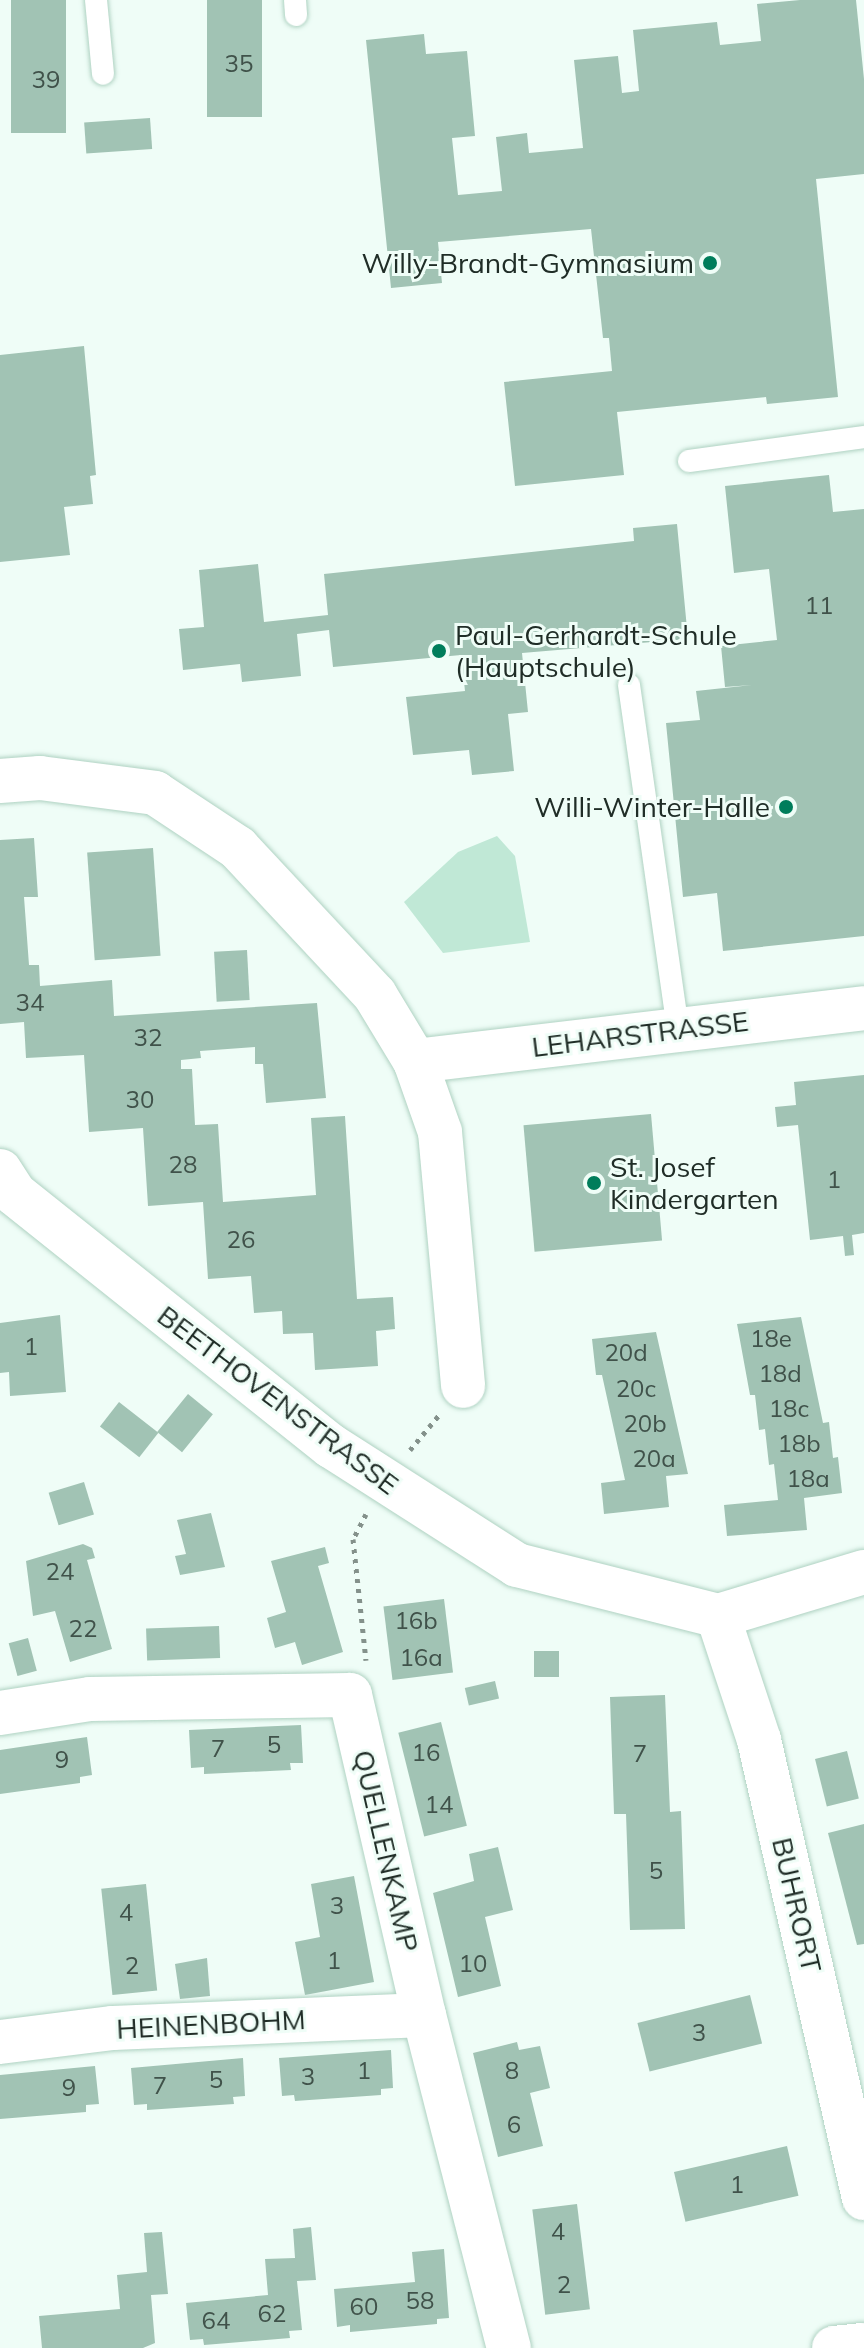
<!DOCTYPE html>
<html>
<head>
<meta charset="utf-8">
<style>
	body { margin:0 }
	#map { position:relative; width:864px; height:2348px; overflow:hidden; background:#effdf7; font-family:Mulish,sans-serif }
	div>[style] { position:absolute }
	.green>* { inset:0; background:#c0e8d6 }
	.building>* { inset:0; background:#a1c3b4; transform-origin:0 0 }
	.path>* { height:5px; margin-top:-2.5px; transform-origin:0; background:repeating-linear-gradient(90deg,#84918b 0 4px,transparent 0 10px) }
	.roads { filter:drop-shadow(0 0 2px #afd2c2) drop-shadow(0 0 2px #afd2c2) }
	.lane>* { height:22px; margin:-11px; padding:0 11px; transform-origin:11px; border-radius:11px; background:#fff }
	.street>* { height:44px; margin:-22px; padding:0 22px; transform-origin:22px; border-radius:22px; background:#fff }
	.dots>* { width:22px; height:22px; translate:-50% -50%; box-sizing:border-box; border:4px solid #effdf7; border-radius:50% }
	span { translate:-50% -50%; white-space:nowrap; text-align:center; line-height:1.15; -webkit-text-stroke:6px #effdf7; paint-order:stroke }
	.number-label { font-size:24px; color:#40524a }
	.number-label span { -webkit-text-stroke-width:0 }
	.poi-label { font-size:28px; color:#202d27 }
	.right { translate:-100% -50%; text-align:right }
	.left { translate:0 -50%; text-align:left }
	.street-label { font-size:28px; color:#202d27 }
</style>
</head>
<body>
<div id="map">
	<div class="green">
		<i style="clip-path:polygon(497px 836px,515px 856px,530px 942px,443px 953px,404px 902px,458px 852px)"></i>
	</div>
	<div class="building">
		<i style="left:11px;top:0;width:55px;height:133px"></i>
		<i style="left:207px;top:0;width:55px;height:117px"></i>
		<i style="clip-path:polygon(800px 0,856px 0,864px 79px,864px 174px,816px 179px,838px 397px,767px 404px,766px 397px,617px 412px,624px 475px,515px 486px,504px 382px,612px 371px,609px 338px,603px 338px,591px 229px,438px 242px,442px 283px,391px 288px,366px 40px,424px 34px,426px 54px,467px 51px,475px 136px,452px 138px,458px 195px,502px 191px,496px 137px,527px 133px,529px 153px,583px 148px,574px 60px,618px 56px,622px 93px,639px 91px,633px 30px,717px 22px,720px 45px,761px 41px,757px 4px)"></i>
		<i style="left:150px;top:118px;width:31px;height:66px;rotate:86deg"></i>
		<i style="clip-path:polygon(84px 346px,96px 475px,90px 476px,93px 504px,64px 507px,70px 555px,0 562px,0 355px)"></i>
		<i style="clip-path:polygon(829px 475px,833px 512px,864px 509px,864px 936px,723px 951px,717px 893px,683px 897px,666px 723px,700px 720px,696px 691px,752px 685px,725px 687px,721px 646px,777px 640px,769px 569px,734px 573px,725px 486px)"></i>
		<i style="clip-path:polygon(677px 524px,688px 639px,522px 653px,528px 712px,508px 714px,514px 771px,472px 775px,469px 750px,413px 755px,406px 697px,465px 691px,461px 655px,333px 667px,329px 630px,297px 634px,301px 676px,242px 682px,240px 664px,183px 670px,179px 629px,204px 627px,199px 570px,258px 564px,264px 622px,328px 615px,324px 574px,634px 541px,633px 528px)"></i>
		<i style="clip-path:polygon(34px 838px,38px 897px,24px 897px,29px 965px,39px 965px,40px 986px,112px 980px,114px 1016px,317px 1003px,326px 1098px,266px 1103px,263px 1064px,255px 1064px,255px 1047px,200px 1051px,201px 1058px,181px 1060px,181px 1069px,192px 1069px,195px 1125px,218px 1124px,223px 1202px,316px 1195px,311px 1118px,345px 1116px,357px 1299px,393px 1297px,395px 1329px,376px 1331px,378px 1366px,315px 1370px,313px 1333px,283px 1334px,282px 1311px,254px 1313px,251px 1276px,208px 1279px,203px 1202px,148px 1206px,143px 1128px,89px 1132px,84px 1055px,26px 1058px,24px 1022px,0 1024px,0 840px)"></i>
		<i style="left:153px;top:848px;width:108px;height:66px;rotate:86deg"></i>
		<i style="left:247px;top:950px;width:50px;height:33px;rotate:87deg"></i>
		<i style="clip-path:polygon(864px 1075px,864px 1233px,852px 1235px,854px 1255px,845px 1256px,843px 1236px,810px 1240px,798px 1125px,777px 1127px,775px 1107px,796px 1105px,794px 1082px)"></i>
		<i style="left:651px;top:1114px;width:127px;height:128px;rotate:85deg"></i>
		<i style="clip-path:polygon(60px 1315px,66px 1392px,10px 1396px,9px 1372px,0 1373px,0 1323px)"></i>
		<i style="clip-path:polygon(801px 1317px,823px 1423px,829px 1422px,833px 1458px,838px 1457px,842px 1493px,804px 1498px,807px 1530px,727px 1536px,724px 1505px,778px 1500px,774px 1464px,769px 1465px,765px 1429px,759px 1430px,755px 1395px,750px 1395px,737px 1324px)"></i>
		<i style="clip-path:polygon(656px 1332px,688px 1474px,666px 1476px,669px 1507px,604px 1514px,601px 1483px,625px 1480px,602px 1375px,596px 1375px,592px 1339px)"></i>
		<i style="left:188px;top:1394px;width:32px;height:49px;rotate:39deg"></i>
		<i style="left:119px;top:1402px;width:50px;height:31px;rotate:38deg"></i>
		<i style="left:84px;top:1482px;width:34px;height:37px;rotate:73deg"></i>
		<i style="clip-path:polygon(211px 1513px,225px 1567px,180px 1575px,175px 1556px,186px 1554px,177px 1520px)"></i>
		<i style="clip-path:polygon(83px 1544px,92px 1548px,95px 1558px,87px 1560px,112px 1649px,70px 1662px,55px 1611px,33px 1616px,26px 1561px)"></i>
		<i style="clip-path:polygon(325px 1547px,329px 1563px,318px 1566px,343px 1652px,302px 1665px,295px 1642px,275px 1648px,267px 1618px,286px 1612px,271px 1561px)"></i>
		<i style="left:444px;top:1599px;width:74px;height:61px;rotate:83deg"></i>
		<i style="left:219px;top:1626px;width:32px;height:73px;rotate:88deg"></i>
		<i style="left:28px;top:1638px;width:34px;height:20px;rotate:75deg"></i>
		<i style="left:534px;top:1651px;width:25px;height:26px"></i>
		<i style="left:495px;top:1681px;width:18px;height:31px;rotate:77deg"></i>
		<i style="clip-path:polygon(665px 1695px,670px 1812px,681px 1811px,685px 1929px,630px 1930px,626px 1814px,614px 1814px,610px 1697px)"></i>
		<i style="left:441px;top:1722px;width:107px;height:44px;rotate:76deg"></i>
		<i style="clip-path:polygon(301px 1725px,303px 1763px,290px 1763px,291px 1770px,204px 1774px,204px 1767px,191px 1768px,189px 1730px)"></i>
		<i style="clip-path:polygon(87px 1737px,92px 1775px,80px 1777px,80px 1783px,0 1794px,0 1750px)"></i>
		<i style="left:847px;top:1751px;width:49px;height:33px;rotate:76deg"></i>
		<i style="clip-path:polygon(864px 1824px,864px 1944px,857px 1945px,828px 1833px)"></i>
		<i style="clip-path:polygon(498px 1847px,513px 1910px,485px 1917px,501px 1986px,458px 1997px,433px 1893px,474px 1881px,469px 1854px)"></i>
		<i style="clip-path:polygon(354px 1876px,374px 1982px,305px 1995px,295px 1942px,320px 1937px,311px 1884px)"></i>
		<i style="left:146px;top:1884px;width:107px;height:45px;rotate:84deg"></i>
		<i style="clip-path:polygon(207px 1958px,210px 1996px,180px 1999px,175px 1964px)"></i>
		<i style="left:750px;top:1995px;width:50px;height:116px;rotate:76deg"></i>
		<i style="clip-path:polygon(517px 2042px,519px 2050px,540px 2046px,550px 2088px,530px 2093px,543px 2146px,498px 2157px,473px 2053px)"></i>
		<i style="clip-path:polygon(391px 2050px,393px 2088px,381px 2089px,381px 2095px,295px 2101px,294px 2095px,282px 2096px,279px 2058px)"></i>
		<i style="clip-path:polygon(243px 2058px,245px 2096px,233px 2097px,234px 2104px,147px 2110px,147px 2104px,134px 2105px,131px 2068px)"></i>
		<i style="clip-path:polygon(95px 2066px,99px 2104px,86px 2105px,86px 2112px,0 2119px,0 2075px)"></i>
		<i style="left:787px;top:2146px;width:51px;height:116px;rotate:77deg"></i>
		<i style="left:577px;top:2204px;width:106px;height:45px;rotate:83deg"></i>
		<i style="clip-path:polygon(311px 2227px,316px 2280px,297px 2281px,302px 2330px,289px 2331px,290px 2338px,204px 2345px,203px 2339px,190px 2340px,186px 2303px,268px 2295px,265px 2259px,295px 2258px,293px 2229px)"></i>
		<i style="clip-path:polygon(162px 2232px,168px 2294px,151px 2295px,155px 2343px,143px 2348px,42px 2348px,39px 2316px,120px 2309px,117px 2275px,147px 2272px,144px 2233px)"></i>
		<i style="clip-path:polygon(444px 2249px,449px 2318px,437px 2319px,437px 2324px,350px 2332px,350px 2325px,337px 2327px,334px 2289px,415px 2282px,412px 2252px)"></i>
	</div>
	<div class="path">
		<i style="left:410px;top:1450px;width:45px;rotate:-50.4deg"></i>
		<i style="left:366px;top:1514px;width:28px;rotate:117deg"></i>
		<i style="left:353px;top:1539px;width:122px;rotate:83.9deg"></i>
	</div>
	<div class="roads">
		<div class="lane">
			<i style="left:96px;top:0;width:74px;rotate:84.6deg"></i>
			<i style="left:295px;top:0;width:15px;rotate:86deg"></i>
			<i style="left:689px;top:461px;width:177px;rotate:-7.8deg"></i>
			<i style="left:629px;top:685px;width:348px;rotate:81.9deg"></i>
		</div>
		<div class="street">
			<i style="left:0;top:781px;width:40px;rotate:-4.3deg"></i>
			<i style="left:40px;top:778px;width:116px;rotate:7.4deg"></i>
			<i style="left:155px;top:793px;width:100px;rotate:33.5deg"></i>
			<i style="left:238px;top:848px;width:201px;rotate:47deg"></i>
			<i style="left:375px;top:995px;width:77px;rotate:58.8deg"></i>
			<i style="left:415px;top:1061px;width:75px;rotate:70.6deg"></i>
			<i style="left:440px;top:1132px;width:255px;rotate:84.8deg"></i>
			<i style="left:415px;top:1061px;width:452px;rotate:-6.7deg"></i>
			<i style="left:0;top:1171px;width:27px;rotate:57deg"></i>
			<i style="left:15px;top:1194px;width:404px;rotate:38.6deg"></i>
			<i style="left:331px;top:1446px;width:221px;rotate:32.6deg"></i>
			<i style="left:517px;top:1565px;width:207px;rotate:14.2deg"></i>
			<i style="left:718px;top:1616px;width:152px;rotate:-16.8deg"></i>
			<i style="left:718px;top:1616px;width:131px;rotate:71.7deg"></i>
			<i style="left:759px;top:1740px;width:470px;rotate:77.1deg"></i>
			<i style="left:0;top:1713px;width:91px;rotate:-8.8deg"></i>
			<i style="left:90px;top:1699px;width:260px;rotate:-0.9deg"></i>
			<i style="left:350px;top:1695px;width:328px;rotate:77deg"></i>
			<i style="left:424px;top:2015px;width:344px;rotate:75.7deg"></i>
			<i style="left:0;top:2042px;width:114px;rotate:-7.1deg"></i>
			<i style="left:113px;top:2028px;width:311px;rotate:-2.4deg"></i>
			<i style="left:834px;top:2348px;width:30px;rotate:-6deg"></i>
		</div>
	</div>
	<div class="dots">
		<i style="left:710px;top:263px;background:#007d5b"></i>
		<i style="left:439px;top:651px;background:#007d5b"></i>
		<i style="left:786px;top:807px;background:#007d5b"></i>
		<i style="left:594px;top:1183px;background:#007d5b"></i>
	</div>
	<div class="number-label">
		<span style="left:239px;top:64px">35</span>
		<span style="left:46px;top:80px">39</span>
		<span style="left:819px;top:606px">11</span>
		<span style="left:30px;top:1003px">34</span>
		<span style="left:148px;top:1038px">32</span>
		<span style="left:140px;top:1100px">30</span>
		<span style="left:183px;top:1165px">28</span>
		<span style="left:834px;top:1180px">1</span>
		<span style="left:241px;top:1240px">26</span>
		<span style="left:771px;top:1339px">18e</span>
		<span style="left:31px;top:1347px">1</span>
		<span style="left:626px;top:1353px">20d</span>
		<span style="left:780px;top:1374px">18d</span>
		<span style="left:636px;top:1389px">20c</span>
		<span style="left:789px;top:1409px">18c</span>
		<span style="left:645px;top:1424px">20b</span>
		<span style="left:799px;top:1444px">18b</span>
		<span style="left:654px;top:1459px">20a</span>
		<span style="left:808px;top:1479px">18a</span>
		<span style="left:60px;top:1572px">24</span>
		<span style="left:416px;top:1621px">16b</span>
		<span style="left:83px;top:1629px">22</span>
		<span style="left:421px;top:1658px">16a</span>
		<span style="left:274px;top:1745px">5</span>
		<span style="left:218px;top:1749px">7</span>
		<span style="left:426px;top:1753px">16</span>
		<span style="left:640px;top:1754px">7</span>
		<span style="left:62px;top:1760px">9</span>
		<span style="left:439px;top:1805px">14</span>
		<span style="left:656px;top:1871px">5</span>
		<span style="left:337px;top:1906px">3</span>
		<span style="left:126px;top:1913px">4</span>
		<span style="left:334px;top:1961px">1</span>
		<span style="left:473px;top:1964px">10</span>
		<span style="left:132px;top:1966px">2</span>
		<span style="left:699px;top:2033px">3</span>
		<span style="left:364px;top:2071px">1</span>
		<span style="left:512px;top:2071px">8</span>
		<span style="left:308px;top:2077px">3</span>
		<span style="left:216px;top:2080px">5</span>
		<span style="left:160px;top:2086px">7</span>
		<span style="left:69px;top:2088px">9</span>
		<span style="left:514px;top:2125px">6</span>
		<span style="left:737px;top:2185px">1</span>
		<span style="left:558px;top:2232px">4</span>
		<span style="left:564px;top:2285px">2</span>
		<span style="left:420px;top:2301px">58</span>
		<span style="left:364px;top:2307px">60</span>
		<span style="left:272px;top:2314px">62</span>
		<span style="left:216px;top:2321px">64</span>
	</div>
	<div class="poi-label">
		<span class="right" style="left:694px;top:263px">Willy-Brandt-Gymnasium</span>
		<span class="left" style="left:455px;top:651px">Paul-Gerhardt-Schule<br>(Hauptschule)</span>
		<span class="right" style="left:770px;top:807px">Willi-Winter-Halle</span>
		<span class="left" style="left:610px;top:1183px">St. Josef<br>Kindergarten</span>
	</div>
	<div class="street-label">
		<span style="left:640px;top:1034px;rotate:-7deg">LEHARSTRASSE</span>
		<span style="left:278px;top:1400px;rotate:37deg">BEETHOVENSTRASSE</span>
		<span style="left:386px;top:1851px;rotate:77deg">QUELLENKAMP</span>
		<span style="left:797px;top:1905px;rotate:77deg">BUHRORT</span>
		<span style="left:211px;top:2024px;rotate:-3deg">HEINENBOHM</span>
	</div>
</div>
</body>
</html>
